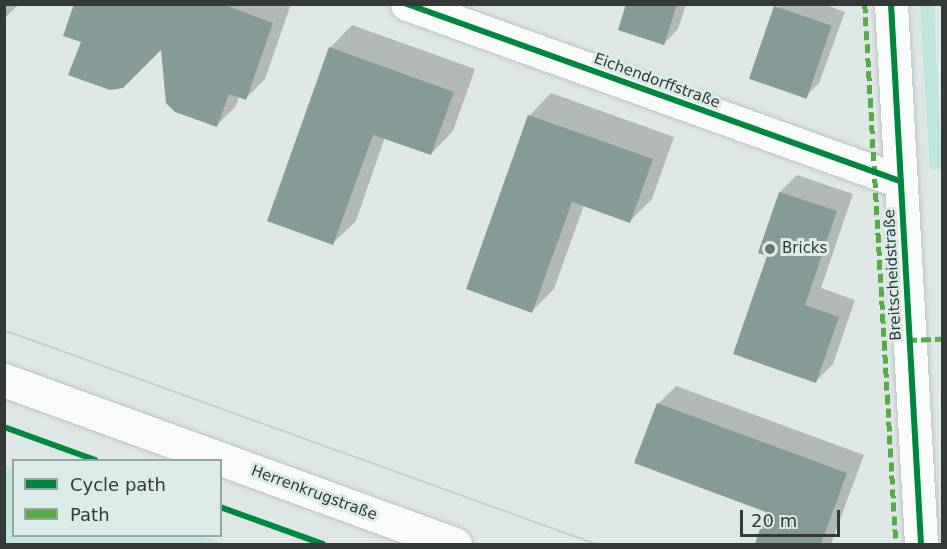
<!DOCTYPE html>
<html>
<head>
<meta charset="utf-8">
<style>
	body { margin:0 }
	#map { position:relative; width:947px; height:549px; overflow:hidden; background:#dee7e5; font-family:"DejaVu Sans",sans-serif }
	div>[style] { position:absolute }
	.green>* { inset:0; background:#bfe5df }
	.shadow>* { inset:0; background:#0003 }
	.building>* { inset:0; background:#859b98; transform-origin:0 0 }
	.roads { filter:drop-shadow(0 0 2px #bdc4c2) drop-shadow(0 0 2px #bdc4c2) }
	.minor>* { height:33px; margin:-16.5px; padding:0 16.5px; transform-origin:16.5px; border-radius:16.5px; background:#fafbfb }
	.tram>* { height:1.5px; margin:-0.75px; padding:0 0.75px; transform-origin:0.75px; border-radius:0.75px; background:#c9cccc }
	.quiet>* { height:4.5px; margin-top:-2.25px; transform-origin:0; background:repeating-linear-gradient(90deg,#54ac46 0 9px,transparent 0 13.5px) }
	.cycleway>* { height:6px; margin:-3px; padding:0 3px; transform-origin:3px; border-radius:3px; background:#00873e }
	.dots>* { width:16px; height:16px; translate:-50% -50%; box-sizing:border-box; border:3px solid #daebe8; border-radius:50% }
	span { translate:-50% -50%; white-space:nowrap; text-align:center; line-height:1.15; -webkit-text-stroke:6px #daebe8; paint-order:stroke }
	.street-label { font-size:15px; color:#323938 }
	.poi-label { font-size:15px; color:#323938 }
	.left { translate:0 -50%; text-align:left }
	.frame { position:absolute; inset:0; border:6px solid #323938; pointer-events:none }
	.legend { position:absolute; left:12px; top:459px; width:210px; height:78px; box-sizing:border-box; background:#daebe8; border:2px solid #97a4a2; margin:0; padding:8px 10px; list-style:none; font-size:18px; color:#323938 }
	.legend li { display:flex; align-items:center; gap:12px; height:30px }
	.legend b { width:30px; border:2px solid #97a4a2 }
	.scale { position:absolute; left:740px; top:510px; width:100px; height:27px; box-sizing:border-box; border:3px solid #323938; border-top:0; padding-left:8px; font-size:18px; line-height:21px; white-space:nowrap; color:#323938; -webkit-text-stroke:4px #daebe8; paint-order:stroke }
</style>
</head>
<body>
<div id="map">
	<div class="green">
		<i style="clip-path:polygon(920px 5px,934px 5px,942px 169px,930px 170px)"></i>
		<i style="clip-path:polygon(5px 465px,13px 469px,14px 536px,200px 536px,225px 544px,5px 544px)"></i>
	</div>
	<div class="shadow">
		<i style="clip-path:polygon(4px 4px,19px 4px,4px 19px)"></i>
		<i style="clip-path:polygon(76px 4px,291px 4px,265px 79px,246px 98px,239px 96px,236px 106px,217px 125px,162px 47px,83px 41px)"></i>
		<i style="clip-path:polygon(628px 4px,686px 4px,678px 29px,664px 44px)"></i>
		<i style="clip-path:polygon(778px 4px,823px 4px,845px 12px,819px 83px,805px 97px)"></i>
		<i style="clip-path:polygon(352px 25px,475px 69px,453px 131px,431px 154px,385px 137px,356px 221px,333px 243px,330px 48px)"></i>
		<i style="clip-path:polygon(551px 93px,674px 137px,652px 199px,630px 221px,584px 205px,554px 289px,532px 311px,529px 116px)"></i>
		<i style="clip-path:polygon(797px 175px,853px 194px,821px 288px,855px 300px,833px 364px,816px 381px,768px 255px,780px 192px)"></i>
		<i style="clip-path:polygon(676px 386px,864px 455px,831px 544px,756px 544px,768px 511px,658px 404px)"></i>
	</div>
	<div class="building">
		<i style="clip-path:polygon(74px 4px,222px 4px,273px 23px,246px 100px,229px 94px,217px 127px,175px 112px,166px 103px,161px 50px,123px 88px,110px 90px,68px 75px,81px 42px,63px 36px)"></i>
		<i style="clip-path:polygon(626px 4px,677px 4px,664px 45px,618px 30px)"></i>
		<i style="left:774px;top:6px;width:61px;height:77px;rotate:19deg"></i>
		<i style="clip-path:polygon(329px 47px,454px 92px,431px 155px,373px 135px,333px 245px,267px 221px)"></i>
		<i style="clip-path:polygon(528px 115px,653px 159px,630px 223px,572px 202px,532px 313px,466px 289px)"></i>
		<i style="clip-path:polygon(779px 192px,837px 211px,805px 305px,839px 317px,816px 383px,733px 354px,767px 256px,758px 253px)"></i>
		<i style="clip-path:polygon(657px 403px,847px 473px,821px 544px,755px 544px,766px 512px,634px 463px)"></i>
	</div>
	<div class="roads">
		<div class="minor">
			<i style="left:407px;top:4px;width:524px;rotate:19.75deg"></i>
			<i style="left:891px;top:4px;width:541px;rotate:86.82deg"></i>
			<i style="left:4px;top:380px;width:480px;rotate:20deg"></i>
		</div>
	</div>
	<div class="tram">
		<i style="left:4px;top:330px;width:629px;rotate:19.87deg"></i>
	</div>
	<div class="quiet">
		<i style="left:865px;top:4px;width:541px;rotate:86.71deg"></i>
		<i style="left:908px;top:340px;width:34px;rotate:-2deg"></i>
	</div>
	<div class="cycleway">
		<i style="left:407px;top:4px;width:524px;rotate:19.75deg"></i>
		<i style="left:891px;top:4px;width:541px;rotate:86.82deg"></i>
		<i style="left:4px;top:427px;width:97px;rotate:19.9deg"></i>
		<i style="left:220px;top:507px;width:109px;rotate:19.8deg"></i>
	</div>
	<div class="dots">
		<i style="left:770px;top:249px;background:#6e7675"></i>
	</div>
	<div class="street-label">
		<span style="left:657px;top:81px;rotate:20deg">Eichendorffstraße</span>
		<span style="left:893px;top:275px;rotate:-93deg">Breitscheidstraße</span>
		<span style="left:314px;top:493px;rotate:20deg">Herrenkrugstraße</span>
	</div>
	<div class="poi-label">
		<span class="left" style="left:782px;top:249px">Bricks</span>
	</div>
	<div class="frame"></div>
	<ul class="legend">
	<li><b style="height:8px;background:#00873e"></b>Cycle path</li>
	<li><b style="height:8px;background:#54ac46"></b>Path</li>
	</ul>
	<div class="scale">20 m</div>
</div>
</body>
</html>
